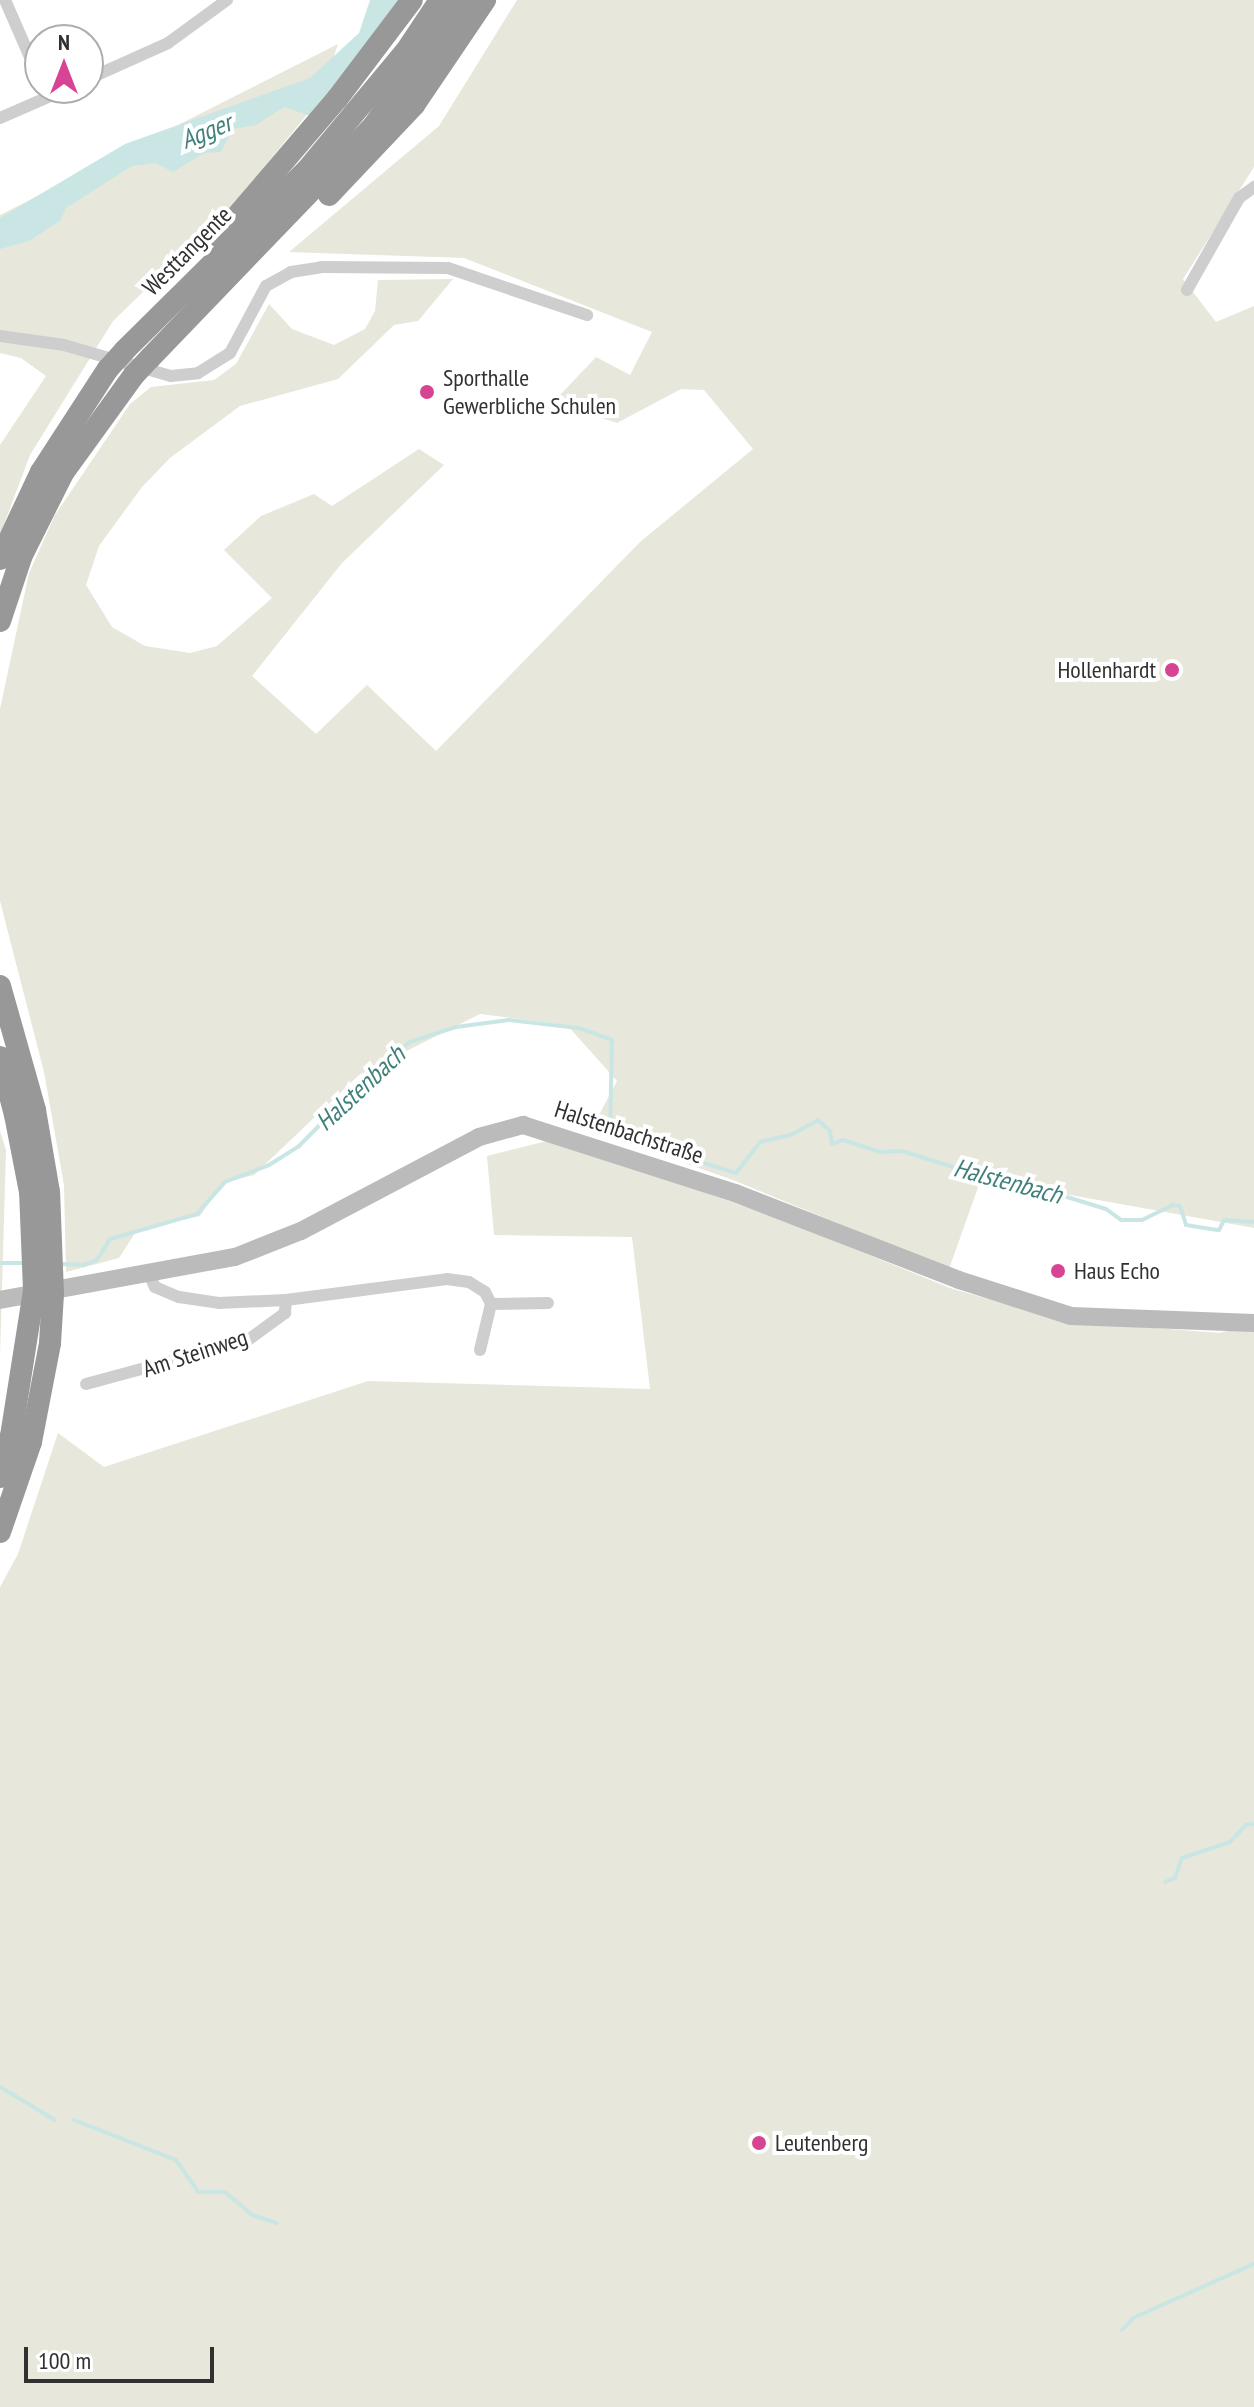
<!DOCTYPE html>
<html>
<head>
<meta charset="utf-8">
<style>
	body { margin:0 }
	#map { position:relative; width:1254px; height:2407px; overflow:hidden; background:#fff; font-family:"PT Sans Narrow",sans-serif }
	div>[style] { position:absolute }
	.green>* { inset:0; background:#e7e7db }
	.water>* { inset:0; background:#c9e6e4 }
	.stream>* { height:4px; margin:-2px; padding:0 2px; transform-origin:2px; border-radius:2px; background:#c9e6e4 }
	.street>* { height:12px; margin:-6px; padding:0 6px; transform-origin:6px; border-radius:6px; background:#cecece }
	.secondary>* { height:18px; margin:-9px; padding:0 9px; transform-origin:9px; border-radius:9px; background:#bbb }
	.highway>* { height:22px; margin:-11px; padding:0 11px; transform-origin:11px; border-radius:11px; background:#989898 }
	.highway-bridge>* { height:22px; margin:-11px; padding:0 11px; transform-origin:11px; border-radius:11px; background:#989898 }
	.dots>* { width:22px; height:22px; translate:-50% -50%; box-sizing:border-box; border:4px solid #fff; border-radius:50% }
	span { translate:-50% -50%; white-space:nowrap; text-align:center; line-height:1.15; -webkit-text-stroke:8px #fff; paint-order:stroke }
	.street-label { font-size:24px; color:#313131 }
	.poi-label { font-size:24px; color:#313131 }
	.left { translate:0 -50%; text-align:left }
	.right { translate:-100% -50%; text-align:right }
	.water-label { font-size:26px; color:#40817c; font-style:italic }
	.north { position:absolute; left:24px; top:24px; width:80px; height:80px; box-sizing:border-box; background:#fff; border:2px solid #adadad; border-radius:50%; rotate:0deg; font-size:22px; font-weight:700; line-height:32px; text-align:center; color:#313131 }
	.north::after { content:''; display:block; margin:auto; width:28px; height:36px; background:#d74493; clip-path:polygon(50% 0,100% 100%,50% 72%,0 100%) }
	.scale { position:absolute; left:24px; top:2347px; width:190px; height:36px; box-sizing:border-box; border:4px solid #313131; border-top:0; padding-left:10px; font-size:24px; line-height:28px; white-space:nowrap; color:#313131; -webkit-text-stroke:6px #fff; paint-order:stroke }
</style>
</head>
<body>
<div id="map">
	<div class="green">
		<i style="clip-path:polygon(517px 0,1254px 0,1254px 167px,1183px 279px,1216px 322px,1254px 306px,1254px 1228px,981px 1179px,949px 1269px,733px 1180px,591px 1130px,617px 1081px,567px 1025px,480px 1014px,359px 1075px,254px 1175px,222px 1183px,200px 1216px,137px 1230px,119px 1258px,66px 1272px,64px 1185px,44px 1072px,0 901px,0 709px,29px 573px,55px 515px,130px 404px,151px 387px,214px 380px,236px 364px,269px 304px,292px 329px,334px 345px,365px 329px,375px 311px,378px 280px,453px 279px,418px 321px,394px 325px,338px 379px,240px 406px,170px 458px,142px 487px,99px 546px,86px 585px,112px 627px,145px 646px,190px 653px,217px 646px,272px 598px,224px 550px,261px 516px,314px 494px,332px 506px,419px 449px,444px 465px,342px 563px,252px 676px,316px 734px,367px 685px,436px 751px,640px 542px,753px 449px,704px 390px,681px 389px,617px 423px,581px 411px,545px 411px,596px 357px,630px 375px,652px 332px,464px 258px,289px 252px,439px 126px)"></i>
		<i style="clip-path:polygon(338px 44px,319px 100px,233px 205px,113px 321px,30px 455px,0 535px,0 445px,46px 376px,21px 358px,0 353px,0 215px)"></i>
		<i style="clip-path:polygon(0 1131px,6px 1150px,0 1357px)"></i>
		<i style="clip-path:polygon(555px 1139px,796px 1225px,950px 1288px,1063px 1321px,1220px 1333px,1254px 1323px,1254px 2407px,0 2407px,0 1587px,18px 1554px,58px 1433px,104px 1467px,368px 1381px,650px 1389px,632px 1237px,494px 1235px,487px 1156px)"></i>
	</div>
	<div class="water">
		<i style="clip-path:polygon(370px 0,400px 0,311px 116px,284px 107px,256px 125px,233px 129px,221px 152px,204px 153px,173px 172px,155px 163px,132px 166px,66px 208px,60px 221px,29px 241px,0 249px,0 218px,125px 144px,310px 78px,359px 33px)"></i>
	</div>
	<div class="stream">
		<i style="left:0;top:1263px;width:27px"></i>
		<i style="left:60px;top:1264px;width:24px;rotate:2deg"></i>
		<i style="left:84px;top:1265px;width:14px;rotate:-21deg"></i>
		<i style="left:97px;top:1260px;width:25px;rotate:-58deg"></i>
		<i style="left:110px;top:1239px;width:91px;rotate:-16deg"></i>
		<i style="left:197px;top:1214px;width:43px;rotate:-48.8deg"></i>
		<i style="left:225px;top:1182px;width:47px;rotate:-21.1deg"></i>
		<i style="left:269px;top:1165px;width:36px;rotate:-32deg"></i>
		<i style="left:299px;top:1146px;width:120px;rotate:-45.3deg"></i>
		<i style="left:383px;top:1061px;width:33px;rotate:-35deg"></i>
		<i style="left:410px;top:1042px;width:48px;rotate:-18.1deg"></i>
		<i style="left:456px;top:1027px;width:53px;rotate:-7.5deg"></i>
		<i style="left:509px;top:1020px;width:70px;rotate:6.5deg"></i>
		<i style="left:579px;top:1028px;width:35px;rotate:20deg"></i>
		<i style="left:612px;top:1040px;width:94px;rotate:91.2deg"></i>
		<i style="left:610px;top:1134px;width:132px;rotate:17.2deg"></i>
		<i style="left:736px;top:1173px;width:39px;rotate:-52deg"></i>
		<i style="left:760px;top:1142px;width:32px;rotate:-13deg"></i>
		<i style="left:791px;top:1135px;width:31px;rotate:-29deg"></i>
		<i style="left:818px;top:1120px;width:16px;rotate:43deg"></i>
		<i style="left:830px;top:1131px;width:13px;rotate:81deg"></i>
		<i style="left:832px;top:1144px;width:12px;rotate:-20deg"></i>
		<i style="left:843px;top:1140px;width:40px;rotate:18deg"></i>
		<i style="left:881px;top:1152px;width:21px;rotate:-3deg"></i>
		<i style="left:902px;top:1151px;width:121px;rotate:17.4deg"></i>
		<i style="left:1017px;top:1187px;width:24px;rotate:5deg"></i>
		<i style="left:1041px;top:1189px;width:68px;rotate:17.1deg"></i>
		<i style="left:1106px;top:1209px;width:19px;rotate:36deg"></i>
		<i style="left:1121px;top:1220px;width:21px"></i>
		<i style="left:1142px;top:1220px;width:34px;rotate:-26deg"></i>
		<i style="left:1173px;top:1205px;width:7px;rotate:8deg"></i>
		<i style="left:1180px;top:1206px;width:20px;rotate:72deg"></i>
		<i style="left:1186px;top:1225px;width:33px;rotate:9deg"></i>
		<i style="left:1219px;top:1230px;width:11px;rotate:-63deg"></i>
		<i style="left:1224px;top:1220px;width:30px;rotate:4deg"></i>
		<i style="left:1165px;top:1882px;width:11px;rotate:-22deg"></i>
		<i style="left:1175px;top:1878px;width:21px;rotate:-71deg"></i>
		<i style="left:1182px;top:1858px;width:51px;rotate:-18.4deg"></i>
		<i style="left:1230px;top:1842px;width:23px;rotate:-47deg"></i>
		<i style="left:1246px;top:1825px;width:8px;rotate:-7deg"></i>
		<i style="left:0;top:2087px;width:64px;rotate:31deg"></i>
		<i style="left:74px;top:2120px;width:110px;rotate:21.4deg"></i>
		<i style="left:176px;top:2160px;width:39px;rotate:55deg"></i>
		<i style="left:198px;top:2192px;width:27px"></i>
		<i style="left:225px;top:2192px;width:35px;rotate:40deg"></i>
		<i style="left:252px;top:2215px;width:26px;rotate:18deg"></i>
		<i style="left:1122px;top:2330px;width:16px;rotate:-47deg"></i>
		<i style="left:1133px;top:2318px;width:133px;rotate:-24.1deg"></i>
	</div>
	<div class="street">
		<i style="left:5px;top:0;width:87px;rotate:66.4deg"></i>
		<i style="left:88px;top:79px;width:88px;rotate:-24.2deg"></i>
		<i style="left:168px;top:43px;width:73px;rotate:-36.1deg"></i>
		<i style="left:0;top:118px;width:75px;rotate:-23.5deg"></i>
		<i style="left:1187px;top:290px;width:106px;rotate:-60.5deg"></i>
		<i style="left:1239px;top:198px;width:19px;rotate:-36deg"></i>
		<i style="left:0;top:336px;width:65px;rotate:8deg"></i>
		<i style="left:64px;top:345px;width:111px;rotate:16.2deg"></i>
		<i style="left:171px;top:376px;width:27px;rotate:-6deg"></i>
		<i style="left:198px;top:373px;width:38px;rotate:-32deg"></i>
		<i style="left:230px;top:353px;width:76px;rotate:-61.8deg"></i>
		<i style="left:266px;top:286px;width:29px;rotate:-29deg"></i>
		<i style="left:291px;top:272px;width:30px;rotate:-9deg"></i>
		<i style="left:321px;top:267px;width:127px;rotate:0.5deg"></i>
		<i style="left:448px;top:268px;width:147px;rotate:18.7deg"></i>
		<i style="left:150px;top:1276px;width:12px;rotate:66deg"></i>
		<i style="left:155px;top:1287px;width:26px;rotate:23deg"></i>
		<i style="left:179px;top:1297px;width:40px;rotate:8.5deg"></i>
		<i style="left:219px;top:1303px;width:67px;rotate:-2.6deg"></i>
		<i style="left:286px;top:1300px;width:162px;rotate:-7.4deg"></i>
		<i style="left:447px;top:1279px;width:22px;rotate:8deg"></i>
		<i style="left:469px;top:1282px;width:19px;rotate:32deg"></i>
		<i style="left:485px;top:1292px;width:13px;rotate:63deg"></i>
		<i style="left:491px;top:1304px;width:57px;rotate:-1deg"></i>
		<i style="left:480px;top:1350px;width:47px;rotate:-76.6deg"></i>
		<i style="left:86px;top:1384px;width:168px;rotate:-15.2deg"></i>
		<i style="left:248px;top:1340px;width:46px;rotate:-36.1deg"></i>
		<i style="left:285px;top:1313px;width:13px;rotate:-86deg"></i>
	</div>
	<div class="secondary">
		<i style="left:0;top:1300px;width:239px;rotate:-10.4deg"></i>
		<i style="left:235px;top:1257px;width:71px;rotate:-21.5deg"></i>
		<i style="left:301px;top:1231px;width:201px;rotate:-27.8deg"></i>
		<i style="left:479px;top:1137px;width:46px;rotate:-15.3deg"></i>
		<i style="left:523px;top:1125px;width:223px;rotate:17.8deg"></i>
		<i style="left:735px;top:1193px;width:240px;rotate:21.2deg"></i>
		<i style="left:959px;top:1280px;width:118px;rotate:17.8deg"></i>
		<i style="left:1071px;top:1316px;width:183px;rotate:2.2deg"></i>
	</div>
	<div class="highway">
		<i style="left:329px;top:195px;width:124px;rotate:-46.6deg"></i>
		<i style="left:414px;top:105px;width:127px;rotate:-55.9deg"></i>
		<i style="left:219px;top:237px;width:182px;rotate:-49.5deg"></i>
		<i style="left:337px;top:99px;width:124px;rotate:-52.9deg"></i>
		<i style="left:125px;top:350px;width:255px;rotate:-44.7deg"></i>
		<i style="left:306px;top:171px;width:156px;rotate:-50.2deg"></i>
		<i style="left:406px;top:51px;width:61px;rotate:-56.3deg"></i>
		<i style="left:150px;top:358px;width:323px;rotate:-46.1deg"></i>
		<i style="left:374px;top:125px;width:153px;rotate:-54.9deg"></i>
		<i style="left:0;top:559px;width:96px;rotate:-64.8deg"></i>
		<i style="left:41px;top:472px;width:123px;rotate:-57deg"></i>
		<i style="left:0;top:621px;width:70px;rotate:-71.6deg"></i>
		<i style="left:22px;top:555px;width:92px;rotate:-63.4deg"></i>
		<i style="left:63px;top:473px;width:121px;rotate:-54.1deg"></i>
		<i style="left:0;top:986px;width:129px;rotate:74.2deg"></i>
		<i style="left:0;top:1057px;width:60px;rotate:75.5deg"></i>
		<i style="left:0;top:1477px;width:42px;rotate:-75deg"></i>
		<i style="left:0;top:1532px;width:95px;rotate:-71deg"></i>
	</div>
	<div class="highway-bridge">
		<i style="left:108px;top:369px;width:25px;rotate:-48deg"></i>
		<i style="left:134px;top:375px;width:23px;rotate:-47deg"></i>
		<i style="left:11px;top:1436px;width:148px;rotate:-81deg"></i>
		<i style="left:34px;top:1290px;width:98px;rotate:-92.3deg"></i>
		<i style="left:30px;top:1192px;width:78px;rotate:-101deg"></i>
		<i style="left:31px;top:1442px;width:101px;rotate:-79.1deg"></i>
		<i style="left:50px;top:1343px;width:49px;rotate:-86.5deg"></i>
		<i style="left:53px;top:1294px;width:102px;rotate:-92.2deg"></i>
		<i style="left:49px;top:1192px;width:83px;rotate:-99.7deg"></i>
	</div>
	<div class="dots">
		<i style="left:427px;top:392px;background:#d74493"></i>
		<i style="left:1172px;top:670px;background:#d74493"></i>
		<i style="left:1058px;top:1271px;background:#d74493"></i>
		<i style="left:759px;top:2143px;background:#d74493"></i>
	</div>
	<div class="street-label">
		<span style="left:187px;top:251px;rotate:-45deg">Westtangente</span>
		<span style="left:629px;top:1132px;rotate:18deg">Halstenbachstraße</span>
		<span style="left:195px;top:1353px;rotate:-18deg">Am Steinweg</span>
	</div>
	<div class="poi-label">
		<span class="left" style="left:443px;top:392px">Sporthalle<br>Gewerbliche Schulen</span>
		<span class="right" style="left:1156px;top:670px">Hollenhardt</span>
		<span class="left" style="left:1074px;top:1271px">Haus Echo</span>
		<span class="left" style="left:775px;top:2143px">Leutenberg</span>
	</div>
	<div class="water-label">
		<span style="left:206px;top:131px;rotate:-22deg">Agger</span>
		<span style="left:360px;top:1088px;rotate:-43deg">Halstenbach</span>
		<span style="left:1008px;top:1181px;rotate:15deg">Halstenbach</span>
	</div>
	<div class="north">N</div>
	<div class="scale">100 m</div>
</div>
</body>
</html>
